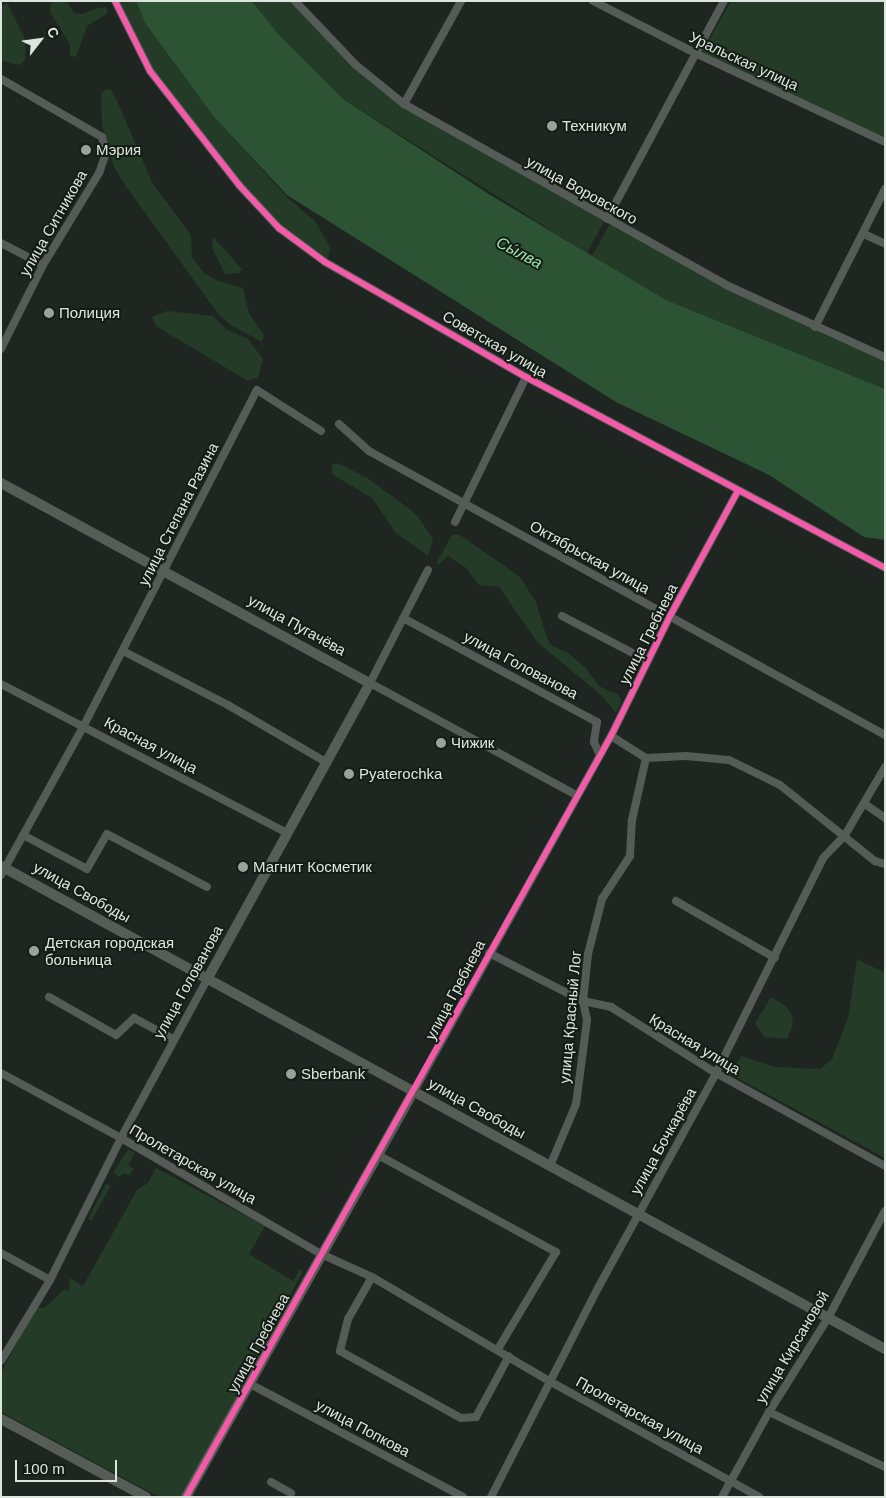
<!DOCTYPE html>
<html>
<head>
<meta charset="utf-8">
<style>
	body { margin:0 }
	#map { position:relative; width:886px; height:1498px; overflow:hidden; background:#1f2520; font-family:Helvetica,sans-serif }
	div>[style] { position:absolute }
	.green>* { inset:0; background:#233b27 }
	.water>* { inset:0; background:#2d5335 }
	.street>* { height:8px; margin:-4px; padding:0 4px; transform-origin:4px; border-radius:4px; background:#555b56 }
	.secondary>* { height:10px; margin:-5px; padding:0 5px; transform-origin:5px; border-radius:5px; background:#565d57 }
	.cycleway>* { height:6px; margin:-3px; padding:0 3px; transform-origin:3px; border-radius:3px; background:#f35aa7 }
	.dots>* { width:14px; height:14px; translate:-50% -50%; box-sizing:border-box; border:2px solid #141d15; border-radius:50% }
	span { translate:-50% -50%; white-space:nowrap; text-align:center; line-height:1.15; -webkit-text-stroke:4px #141d15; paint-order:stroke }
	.street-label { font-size:15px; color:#dee5df }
	.poi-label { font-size:15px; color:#dee5df }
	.left { translate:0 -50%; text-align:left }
	.water-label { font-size:16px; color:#a1e4ac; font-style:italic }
	.frame { position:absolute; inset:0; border:2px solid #dee5df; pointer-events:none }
	.north { position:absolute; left:15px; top:15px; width:50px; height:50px; -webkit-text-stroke:4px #141d15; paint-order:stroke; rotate:60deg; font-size:14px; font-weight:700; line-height:20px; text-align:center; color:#dee5df }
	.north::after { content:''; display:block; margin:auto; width:18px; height:22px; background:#dee5df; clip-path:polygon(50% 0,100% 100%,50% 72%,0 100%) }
	.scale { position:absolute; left:15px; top:1460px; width:102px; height:22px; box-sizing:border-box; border:2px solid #dee5df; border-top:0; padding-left:6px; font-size:15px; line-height:18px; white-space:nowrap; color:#dee5df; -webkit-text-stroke:4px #141d15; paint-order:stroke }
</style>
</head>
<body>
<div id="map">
	<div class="green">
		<i style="clip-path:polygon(51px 1px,66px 1px,74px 13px,82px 14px,98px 8px,106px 7px,108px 13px,87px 26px,76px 57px,70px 56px,70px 44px,50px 12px)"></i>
		<i style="clip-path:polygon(119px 1px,136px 1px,145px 23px,214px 117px,290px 200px,316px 222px,330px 248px,328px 258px,319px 255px,275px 220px,252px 196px,152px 68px)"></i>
		<i style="clip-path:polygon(252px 1px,291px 1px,348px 61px,404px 108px,605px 220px,587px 253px,343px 99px,279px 35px)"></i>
		<i style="clip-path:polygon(731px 1px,885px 1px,885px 138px,701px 54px)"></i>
		<i style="clip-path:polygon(7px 3px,26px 41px,25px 60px,20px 65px,1px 61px,1px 6px)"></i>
		<i style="clip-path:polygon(105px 89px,111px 90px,117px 101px,153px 184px,191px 235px,192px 257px,204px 273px,218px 281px,243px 288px,249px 313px,264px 335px,262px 342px,232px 326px,219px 315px,125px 185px,114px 167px,102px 125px,101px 95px)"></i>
		<i style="clip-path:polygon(610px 224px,823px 334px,885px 360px,885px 389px,666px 300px,592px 256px)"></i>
		<i style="clip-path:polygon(213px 237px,242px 269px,239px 273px,225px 274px,212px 248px)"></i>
		<i style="clip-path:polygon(167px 311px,213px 316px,226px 329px,248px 339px,263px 359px,258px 377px,248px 381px,156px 326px,152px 317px)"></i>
		<i style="clip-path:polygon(338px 463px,369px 479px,416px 514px,433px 539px,428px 556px,396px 533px,372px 498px,332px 474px,332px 465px)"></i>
		<i style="clip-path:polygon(452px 535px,460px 535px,520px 577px,536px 602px,547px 638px,552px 646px,568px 653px,585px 667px,599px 686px,618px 695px,622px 701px,616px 713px,601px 695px,538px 643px,499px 587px,479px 585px,465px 567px,448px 556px,438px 565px,437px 562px)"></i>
		<i style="clip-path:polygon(857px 959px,885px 973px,885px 1158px,730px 1074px,741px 1056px,775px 1067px,820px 1069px,832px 1059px,848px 1018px)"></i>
		<i style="clip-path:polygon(771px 997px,787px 1007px,792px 1016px,793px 1025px,787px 1039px,764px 1037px,755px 1023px)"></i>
		<i style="clip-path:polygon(128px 1149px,135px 1153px,128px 1165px,134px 1169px,129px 1175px,123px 1173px,120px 1177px,113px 1173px)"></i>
		<i style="clip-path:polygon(156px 1168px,265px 1226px,249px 1254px,293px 1281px,300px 1269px,303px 1271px,184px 1497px,159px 1497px,1px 1412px,1px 1373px,36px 1307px,44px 1308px,64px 1290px,69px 1291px,70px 1278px,83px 1286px,137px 1190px,148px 1183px)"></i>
		<i style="clip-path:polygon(106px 1184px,111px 1186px,91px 1221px,88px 1219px)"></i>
	</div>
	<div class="water">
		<i style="clip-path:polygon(136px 1px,252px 1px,279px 35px,343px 99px,492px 196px,666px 300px,885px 389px,885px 540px,864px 537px,769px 475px,616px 402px,287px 195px,214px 117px,145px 23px)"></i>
	</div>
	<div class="street">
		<i style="left:115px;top:1px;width:78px;rotate:63.4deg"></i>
		<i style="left:150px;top:71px;width:145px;rotate:52deg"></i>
		<i style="left:239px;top:185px;width:59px;rotate:47.1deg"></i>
		<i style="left:279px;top:228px;width:57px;rotate:36.5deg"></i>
		<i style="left:325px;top:262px;width:232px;rotate:29.8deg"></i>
		<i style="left:526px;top:377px;width:407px;rotate:28deg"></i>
		<i style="left:295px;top:1px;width:88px;rotate:46.4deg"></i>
		<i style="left:356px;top:65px;width:62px;rotate:39.1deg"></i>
		<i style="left:404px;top:104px;width:369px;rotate:29.3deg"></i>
		<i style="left:726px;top:285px;width:175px;rotate:24.4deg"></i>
		<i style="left:593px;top:1px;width:117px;rotate:27deg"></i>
		<i style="left:697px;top:54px;width:208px;rotate:25.1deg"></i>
		<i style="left:1px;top:79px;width:116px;rotate:29.9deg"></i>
		<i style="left:102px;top:137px;width:16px;rotate:76deg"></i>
		<i style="left:106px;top:153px;width:21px;rotate:109deg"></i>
		<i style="left:99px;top:173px;width:108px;rotate:121.3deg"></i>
		<i style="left:43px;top:265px;width:94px;rotate:116.6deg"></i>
		<i style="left:404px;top:104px;width:118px;rotate:-61deg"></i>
		<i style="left:607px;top:219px;width:247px;rotate:-61.8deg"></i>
		<i style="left:864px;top:234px;width:23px;rotate:25deg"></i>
		<i style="left:1px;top:243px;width:47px;rotate:27.6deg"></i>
		<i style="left:815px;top:327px;width:155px;rotate:-63.1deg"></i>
		<i style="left:339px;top:424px;width:40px;rotate:42deg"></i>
		<i style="left:369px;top:451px;width:589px;rotate:28.83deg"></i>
		<i style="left:455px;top:522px;width:161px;rotate:-63.9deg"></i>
		<i style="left:428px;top:570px;width:127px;rotate:117.2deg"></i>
		<i style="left:370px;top:683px;width:234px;rotate:28.5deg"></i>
		<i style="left:562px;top:616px;width:97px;rotate:27.6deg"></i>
		<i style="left:403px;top:618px;width:220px;rotate:28.2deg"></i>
		<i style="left:597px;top:722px;width:20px;rotate:99deg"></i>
		<i style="left:594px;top:742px;width:12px;rotate:66deg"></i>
		<i style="left:123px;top:651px;width:118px;rotate:27.2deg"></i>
		<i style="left:228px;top:705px;width:113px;rotate:30.2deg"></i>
		<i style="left:1px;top:684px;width:322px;rotate:27.5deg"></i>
		<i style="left:611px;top:736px;width:41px;rotate:32.2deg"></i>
		<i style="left:646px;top:758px;width:40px;rotate:-2.9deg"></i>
		<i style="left:686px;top:756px;width:43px;rotate:5.3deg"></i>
		<i style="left:729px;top:760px;width:57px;rotate:26.1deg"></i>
		<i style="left:780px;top:785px;width:122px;rotate:38.7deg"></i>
		<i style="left:875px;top:861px;width:10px;rotate:17deg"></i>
		<i style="left:865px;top:804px;width:24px;rotate:35deg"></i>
		<i style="left:23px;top:835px;width:72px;rotate:28deg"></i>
		<i style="left:87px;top:869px;width:40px;rotate:-60.3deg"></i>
		<i style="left:107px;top:834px;width:113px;rotate:27.9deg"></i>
		<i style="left:1px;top:875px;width:171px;rotate:-61deg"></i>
		<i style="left:84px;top:725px;width:377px;rotate:-62.7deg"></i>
		<i style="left:257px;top:390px;width:76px;rotate:32.6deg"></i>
		<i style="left:676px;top:901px;width:114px;rotate:29.9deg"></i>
		<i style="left:489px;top:953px;width:106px;rotate:27.1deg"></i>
		<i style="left:583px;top:1001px;width:29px;rotate:12deg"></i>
		<i style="left:611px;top:1007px;width:124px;rotate:32.2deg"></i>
		<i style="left:716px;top:1073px;width:193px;rotate:28.8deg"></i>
		<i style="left:49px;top:997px;width:77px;rotate:29.6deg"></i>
		<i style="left:116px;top:1035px;width:25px;rotate:-43deg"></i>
		<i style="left:134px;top:1018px;width:44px;rotate:28.3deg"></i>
		<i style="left:1px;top:1073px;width:136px;rotate:28.4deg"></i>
		<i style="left:121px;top:1138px;width:231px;rotate:30.1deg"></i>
		<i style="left:321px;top:1254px;width:56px;rotate:24.3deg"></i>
		<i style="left:372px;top:1277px;width:208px;rotate:30.4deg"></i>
		<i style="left:551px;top:1382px;width:238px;rotate:28.9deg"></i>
		<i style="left:414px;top:1091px;width:406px;rotate:-61deg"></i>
		<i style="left:611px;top:736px;width:134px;rotate:-63.8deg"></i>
		<i style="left:670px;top:616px;width:142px;rotate:-61.5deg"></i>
		<i style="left:378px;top:1155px;width:203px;rotate:28.6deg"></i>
		<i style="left:556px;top:1252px;width:113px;rotate:120.9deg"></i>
		<i style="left:550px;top:1166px;width:67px;rotate:-67.2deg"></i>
		<i style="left:576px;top:1104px;width:85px;rotate:-82.5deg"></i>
		<i style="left:587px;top:1020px;width:19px;rotate:-102deg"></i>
		<i style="left:583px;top:1001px;width:47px;rotate:-83.9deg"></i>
		<i style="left:588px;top:954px;width:57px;rotate:-75.7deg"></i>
		<i style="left:602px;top:899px;width:51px;rotate:-56.9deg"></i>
		<i style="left:630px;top:856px;width:36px;rotate:-87deg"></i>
		<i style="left:632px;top:820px;width:64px;rotate:-77.3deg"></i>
		<i style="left:1px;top:1253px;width:56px;rotate:28.9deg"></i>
		<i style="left:372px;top:1277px;width:48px;rotate:119.7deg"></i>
		<i style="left:348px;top:1319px;width:33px;rotate:104deg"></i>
		<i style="left:340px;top:1351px;width:138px;rotate:29deg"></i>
		<i style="left:461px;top:1418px;width:15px;rotate:-4deg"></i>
		<i style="left:476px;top:1417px;width:69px;rotate:-61.6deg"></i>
		<i style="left:1px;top:1361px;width:95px;rotate:-58.8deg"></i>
		<i style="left:50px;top:1280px;width:159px;rotate:-63.4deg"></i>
		<i style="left:121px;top:1138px;width:182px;rotate:-61.5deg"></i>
		<i style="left:250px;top:1384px;width:241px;rotate:27.9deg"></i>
		<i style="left:769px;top:1412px;width:128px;rotate:25.4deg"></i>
		<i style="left:271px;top:1482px;width:23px;rotate:29deg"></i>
		<i style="left:491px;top:1497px;width:235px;rotate:-62.9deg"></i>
		<i style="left:598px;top:1288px;width:245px;rotate:-61.2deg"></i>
		<i style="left:716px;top:1073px;width:240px;rotate:-63.5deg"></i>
		<i style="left:823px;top:858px;width:32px;rotate:-46deg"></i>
		<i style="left:845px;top:835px;width:79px;rotate:-59.5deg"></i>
		<i style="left:722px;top:1497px;width:97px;rotate:-61.1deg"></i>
		<i style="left:769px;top:1412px;width:111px;rotate:-57.9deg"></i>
		<i style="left:828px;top:1318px;width:121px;rotate:-62deg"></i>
	</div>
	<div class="secondary">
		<i style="left:1px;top:483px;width:420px;rotate:28.5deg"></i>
		<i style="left:370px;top:683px;width:337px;rotate:118.8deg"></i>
		<i style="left:1px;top:866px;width:1007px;rotate:28.65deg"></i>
		<i style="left:1px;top:1419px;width:165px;rotate:28.3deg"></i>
		<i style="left:186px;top:1497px;width:466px;rotate:-60.7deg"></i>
	</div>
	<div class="cycleway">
		<i style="left:115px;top:1px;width:78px;rotate:63.4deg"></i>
		<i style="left:150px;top:71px;width:145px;rotate:52deg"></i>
		<i style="left:239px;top:185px;width:59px;rotate:47.1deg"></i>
		<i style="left:279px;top:228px;width:57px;rotate:36.5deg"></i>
		<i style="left:325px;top:262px;width:232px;rotate:29.8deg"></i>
		<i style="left:526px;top:377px;width:407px;rotate:28deg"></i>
		<i style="left:186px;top:1497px;width:872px;rotate:-60.82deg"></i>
		<i style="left:611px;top:736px;width:134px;rotate:-63.8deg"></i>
		<i style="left:670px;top:616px;width:142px;rotate:-61.5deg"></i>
	</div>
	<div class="dots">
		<i style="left:552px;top:126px;background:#9ba29c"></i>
		<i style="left:86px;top:150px;background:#9ba29c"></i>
		<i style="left:49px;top:313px;background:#9ba29c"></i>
		<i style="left:441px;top:743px;background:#9ba29c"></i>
		<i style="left:349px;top:774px;background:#9ba29c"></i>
		<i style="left:243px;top:867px;background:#9ba29c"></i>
		<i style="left:34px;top:951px;background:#9ba29c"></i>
		<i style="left:291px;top:1074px;background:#9ba29c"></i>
	</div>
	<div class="street-label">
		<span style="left:744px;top:61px;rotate:25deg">Уральская улица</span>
		<span style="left:582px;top:190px;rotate:29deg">улица Воровского</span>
		<span style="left:53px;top:223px;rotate:-60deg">улица Ситникова</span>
		<span style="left:495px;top:344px;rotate:30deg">Советская улица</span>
		<span style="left:178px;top:514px;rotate:-63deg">улица Степана Разина</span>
		<span style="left:590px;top:557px;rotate:29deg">Октябрьская улица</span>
		<span style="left:297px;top:625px;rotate:29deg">улица Пугачёва</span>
		<span style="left:648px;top:634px;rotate:-63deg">улица Гребнева</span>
		<span style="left:521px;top:665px;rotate:28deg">улица Голованова</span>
		<span style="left:151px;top:745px;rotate:28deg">Красная улица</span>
		<span style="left:82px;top:892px;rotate:29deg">улица Свободы</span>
		<span style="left:188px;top:982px;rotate:-61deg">улица Голованова</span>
		<span style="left:455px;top:990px;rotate:-62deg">улица Гребнева</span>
		<span style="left:570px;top:1017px;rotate:-85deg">улица Красный Лог</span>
		<span style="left:695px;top:1044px;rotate:31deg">Красная улица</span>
		<span style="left:477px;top:1108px;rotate:29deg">улица Свободы</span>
		<span style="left:663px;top:1141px;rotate:-61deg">улица Бочкарёва</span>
		<span style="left:193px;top:1164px;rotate:30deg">Пролетарская улица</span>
		<span style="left:258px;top:1343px;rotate:-61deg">улица Гребнева</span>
		<span style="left:792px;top:1347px;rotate:-59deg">улица Кирсановой</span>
		<span style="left:640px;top:1415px;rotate:29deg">Пролетарская улица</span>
		<span style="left:363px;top:1428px;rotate:28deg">улица Попкова</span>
	</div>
	<div class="poi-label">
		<span class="left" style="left:562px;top:126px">Техникум</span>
		<span class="left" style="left:96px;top:150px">Мэрия</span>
		<span class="left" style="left:59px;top:313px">Полиция</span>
		<span class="left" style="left:451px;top:743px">Чижик</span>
		<span class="left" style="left:359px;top:774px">Pyaterochka</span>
		<span class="left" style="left:253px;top:867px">Магнит Косметик</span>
		<span class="left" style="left:45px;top:951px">Детская городская<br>больница</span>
		<span class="left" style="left:301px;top:1074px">Sberbank</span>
	</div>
	<div class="water-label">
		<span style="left:519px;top:253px;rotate:28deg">Сы́лва</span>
	</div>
	<div class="frame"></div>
	<div class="north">С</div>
	<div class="scale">100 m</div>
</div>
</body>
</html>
